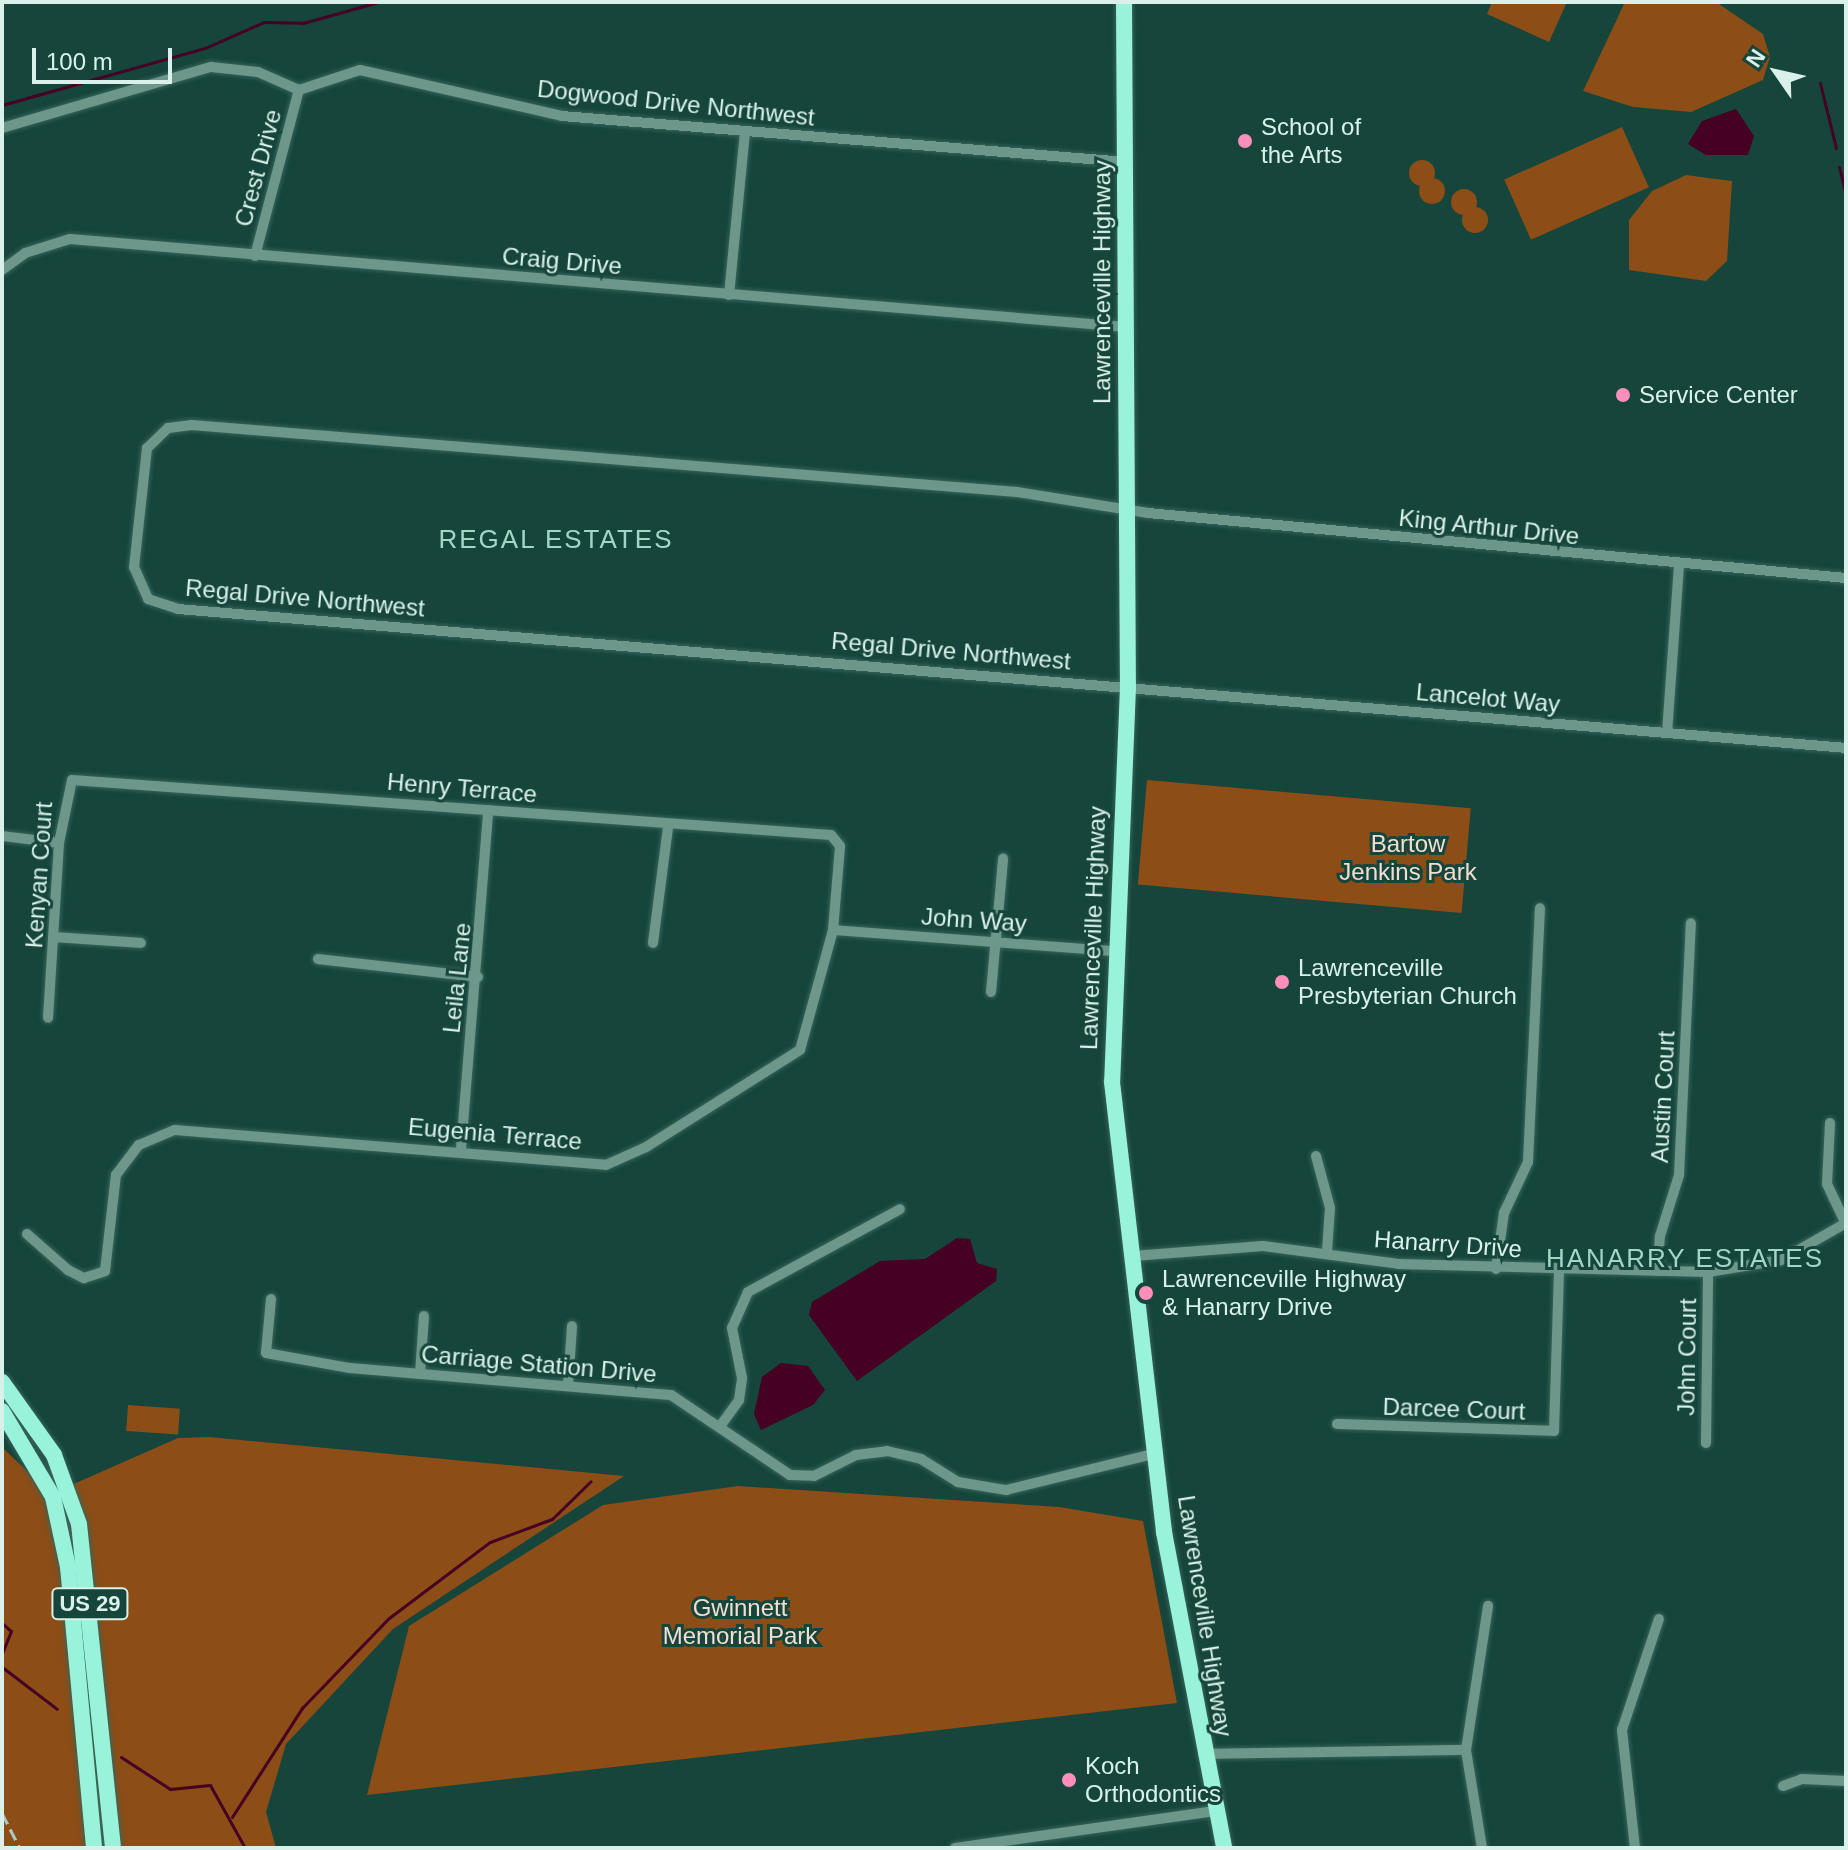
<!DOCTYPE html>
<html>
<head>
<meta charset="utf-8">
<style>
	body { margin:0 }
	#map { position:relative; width:1848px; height:1850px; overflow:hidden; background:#15453b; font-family:Helvetica,sans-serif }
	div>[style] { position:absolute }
	.green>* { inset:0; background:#8d4d16; transform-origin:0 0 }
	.round { border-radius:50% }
	.water>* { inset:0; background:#450024 }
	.stream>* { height:3px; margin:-1.5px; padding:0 1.5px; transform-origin:1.5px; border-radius:1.5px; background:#450024 }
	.roads { filter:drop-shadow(0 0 2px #38645a) drop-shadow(0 0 2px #38645a) }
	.minor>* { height:10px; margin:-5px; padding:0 5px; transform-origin:5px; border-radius:5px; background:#6e978b }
	.primary>* { height:16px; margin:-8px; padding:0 8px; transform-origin:8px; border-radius:8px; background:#99f2da }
	.rail>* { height:3px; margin-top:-1.5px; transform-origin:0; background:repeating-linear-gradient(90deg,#abc9c1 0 12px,transparent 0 18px) }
	.dots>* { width:22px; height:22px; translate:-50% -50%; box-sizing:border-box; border:4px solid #15453b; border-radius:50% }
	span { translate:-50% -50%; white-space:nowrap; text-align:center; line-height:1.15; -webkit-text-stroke:6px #15453b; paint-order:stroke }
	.shield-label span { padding:2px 6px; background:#15453b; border:2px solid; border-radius:6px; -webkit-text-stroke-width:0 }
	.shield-label { font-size:22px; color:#d9f1ea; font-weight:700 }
	.street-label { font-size:24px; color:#d9f1ea }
	.poi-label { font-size:24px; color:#d9f1ea }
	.left { translate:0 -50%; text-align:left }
	.park-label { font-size:24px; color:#f2ded1 }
	.neighbourhood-label { font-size:26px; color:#a4d6c8; letter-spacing:2px }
	.frame { position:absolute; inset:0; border:4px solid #d9f1ea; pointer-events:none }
	.north { position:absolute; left:1736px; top:32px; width:80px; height:80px; -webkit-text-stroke:6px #15453b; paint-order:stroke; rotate:304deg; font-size:22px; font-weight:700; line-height:32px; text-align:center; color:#d9f1ea }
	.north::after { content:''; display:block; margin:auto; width:28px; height:36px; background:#d9f1ea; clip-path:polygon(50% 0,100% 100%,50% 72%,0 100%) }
	.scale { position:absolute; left:32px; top:48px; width:140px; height:36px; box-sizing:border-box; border:4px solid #d9f1ea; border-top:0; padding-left:10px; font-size:24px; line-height:28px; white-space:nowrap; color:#d9f1ea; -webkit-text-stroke:6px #15453b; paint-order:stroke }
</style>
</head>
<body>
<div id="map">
	<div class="green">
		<i style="clip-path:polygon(1492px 2px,1567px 2px,1549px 42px,1487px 14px)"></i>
		<i style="clip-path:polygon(1625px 2px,1716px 2px,1763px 34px,1770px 57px,1763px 80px,1691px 112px,1633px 107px,1583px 91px)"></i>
		<i style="left:1622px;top:127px;width:66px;height:129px;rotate:66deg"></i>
		<i class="round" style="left:1409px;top:160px;width:26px;height:26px"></i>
		<i style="clip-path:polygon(1686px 175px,1732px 181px,1727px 261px,1706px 281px,1629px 270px,1629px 220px,1652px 191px)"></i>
		<i class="round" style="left:1419px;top:178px;width:26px;height:26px"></i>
		<i class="round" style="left:1451px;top:189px;width:26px;height:26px"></i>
		<i class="round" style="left:1462px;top:207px;width:26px;height:26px"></i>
		<i style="left:1147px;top:780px;width:325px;height:105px;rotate:5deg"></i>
		<i style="left:128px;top:1405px;width:52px;height:26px;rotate:4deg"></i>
		<i style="clip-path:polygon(209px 1437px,624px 1476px,393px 1629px,286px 1744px,266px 1812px,276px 1848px,2px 1848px,2px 1447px,51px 1494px,178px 1438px)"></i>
		<i style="clip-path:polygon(738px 1486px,1059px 1507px,1143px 1521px,1177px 1703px,367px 1795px,409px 1626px,603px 1505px)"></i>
	</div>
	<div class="water">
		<i style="clip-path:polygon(1736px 109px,1754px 136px,1748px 155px,1706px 155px,1688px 144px,1702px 121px)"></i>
		<i style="clip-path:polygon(957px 1238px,970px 1239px,977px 1263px,997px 1269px,996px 1281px,857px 1381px,809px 1315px,812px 1302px,880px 1261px,925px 1259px)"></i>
		<i style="clip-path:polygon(781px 1363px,808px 1366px,825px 1390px,813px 1405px,761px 1430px,754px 1414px,762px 1377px)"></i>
	</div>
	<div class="stream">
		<i style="left:1820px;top:83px;width:67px;rotate:76.2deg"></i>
		<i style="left:2px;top:105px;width:211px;rotate:-15.7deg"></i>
		<i style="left:205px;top:48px;width:64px;rotate:-23.8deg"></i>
		<i style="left:264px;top:22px;width:39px;rotate:1deg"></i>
		<i style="left:303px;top:23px;width:78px;rotate:-15.6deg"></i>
		<i style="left:1839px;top:167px;width:29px;rotate:76deg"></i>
		<i style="left:2px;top:1568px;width:21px;rotate:90deg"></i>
		<i style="left:2px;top:1623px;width:12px;rotate:42deg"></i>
		<i style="left:11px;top:1631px;width:24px;rotate:112deg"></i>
		<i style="left:2px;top:1667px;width:69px;rotate:37.4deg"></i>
		<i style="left:121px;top:1757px;width:59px;rotate:33.1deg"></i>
		<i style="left:170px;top:1789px;width:40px;rotate:-5.7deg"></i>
		<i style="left:210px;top:1785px;width:72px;rotate:60.9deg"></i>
		<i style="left:232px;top:1817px;width:130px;rotate:-57.3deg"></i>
		<i style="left:302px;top:1708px;width:125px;rotate:-46deg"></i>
		<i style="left:389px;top:1618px;width:126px;rotate:-37deg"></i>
		<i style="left:490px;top:1542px;width:66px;rotate:-20.4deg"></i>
		<i style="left:552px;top:1519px;width:54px;rotate:-44.3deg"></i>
	</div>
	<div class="roads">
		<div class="minor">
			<i style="left:299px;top:90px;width:64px;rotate:-18.2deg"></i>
			<i style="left:360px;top:70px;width:207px;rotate:12.8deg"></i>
			<i style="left:562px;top:116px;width:566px;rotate:4.66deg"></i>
			<i style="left:2px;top:128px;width:218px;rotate:-16.3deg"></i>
			<i style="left:211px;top:67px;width:47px;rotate:6.1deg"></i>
			<i style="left:258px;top:72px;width:45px;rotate:23.7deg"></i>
			<i style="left:255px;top:256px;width:172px;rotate:-75.2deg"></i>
			<i style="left:2px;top:270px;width:29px;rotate:-36deg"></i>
			<i style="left:25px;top:253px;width:47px;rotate:-17.3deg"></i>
			<i style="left:70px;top:239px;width:1060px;rotate:4.76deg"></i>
			<i style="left:729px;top:295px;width:163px;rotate:-84.4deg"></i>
			<i style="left:1846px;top:578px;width:701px;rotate:-174.68deg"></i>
			<i style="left:1148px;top:513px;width:133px;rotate:-170.9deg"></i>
			<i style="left:1017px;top:492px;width:828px;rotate:-175.36deg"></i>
			<i style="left:192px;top:425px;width:24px;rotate:173deg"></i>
			<i style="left:168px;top:428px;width:29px;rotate:136deg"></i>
			<i style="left:147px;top:448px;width:120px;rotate:96.2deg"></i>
			<i style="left:134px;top:567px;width:35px;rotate:66deg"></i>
			<i style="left:148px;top:599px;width:32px;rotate:18deg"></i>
			<i style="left:178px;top:609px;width:1674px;rotate:4.76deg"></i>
			<i style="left:1667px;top:733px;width:167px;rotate:-85.9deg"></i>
			<i style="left:2px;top:836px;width:57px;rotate:7deg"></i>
			<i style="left:833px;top:930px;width:280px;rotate:4.3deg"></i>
			<i style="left:55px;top:937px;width:86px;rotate:4deg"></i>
			<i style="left:653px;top:943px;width:116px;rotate:-82.6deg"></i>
			<i style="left:318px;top:959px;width:161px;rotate:6.4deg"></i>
			<i style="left:991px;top:992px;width:134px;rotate:-84.8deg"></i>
			<i style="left:1830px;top:1123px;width:61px;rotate:92.8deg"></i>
			<i style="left:1827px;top:1184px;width:44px;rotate:64.6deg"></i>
			<i style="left:461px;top:1149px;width:340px;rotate:-85.4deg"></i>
			<i style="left:1316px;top:1156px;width:54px;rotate:74.9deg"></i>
			<i style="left:1330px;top:1208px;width:43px;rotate:94deg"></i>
			<i style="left:27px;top:1234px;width:55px;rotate:41.3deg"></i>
			<i style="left:68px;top:1270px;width:18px;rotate:27deg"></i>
			<i style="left:84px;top:1278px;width:22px;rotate:-18deg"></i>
			<i style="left:105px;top:1271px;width:97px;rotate:-83.5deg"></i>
			<i style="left:116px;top:1175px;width:38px;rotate:-53deg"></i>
			<i style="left:139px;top:1145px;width:39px;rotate:-23deg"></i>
			<i style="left:175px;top:1130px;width:432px;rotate:4.6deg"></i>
			<i style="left:606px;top:1165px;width:44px;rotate:-24.2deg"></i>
			<i style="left:646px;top:1147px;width:182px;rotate:-32.2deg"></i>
			<i style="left:800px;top:1050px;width:124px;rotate:-74.6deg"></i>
			<i style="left:833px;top:930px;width:84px;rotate:-85.2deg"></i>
			<i style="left:840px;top:846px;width:14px;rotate:-129deg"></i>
			<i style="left:831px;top:835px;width:761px;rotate:-175.86deg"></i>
			<i style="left:72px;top:780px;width:64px;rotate:101.7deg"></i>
			<i style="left:59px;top:843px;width:175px;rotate:93.6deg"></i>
			<i style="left:1133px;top:1256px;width:130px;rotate:-4.4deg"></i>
			<i style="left:1263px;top:1246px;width:137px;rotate:7.5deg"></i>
			<i style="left:1399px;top:1264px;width:309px;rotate:1.5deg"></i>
			<i style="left:1708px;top:1272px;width:74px;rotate:-9.3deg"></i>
			<i style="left:1781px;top:1260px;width:75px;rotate:-29.6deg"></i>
			<i style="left:1496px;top:1269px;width:57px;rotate:-81.9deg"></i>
			<i style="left:1504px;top:1213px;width:56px;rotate:-64.8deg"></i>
			<i style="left:1528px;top:1162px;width:254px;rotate:-87.3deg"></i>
			<i style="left:1658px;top:1271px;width:35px;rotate:-87deg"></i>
			<i style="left:1660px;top:1236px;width:64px;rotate:-72.7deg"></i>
			<i style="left:1679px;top:1175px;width:252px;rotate:-87.3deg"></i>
			<i style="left:271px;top:1299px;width:54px;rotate:95.3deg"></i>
			<i style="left:266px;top:1353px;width:84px;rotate:10.2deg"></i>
			<i style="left:349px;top:1368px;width:323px;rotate:4.8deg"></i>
			<i style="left:671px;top:1395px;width:143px;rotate:33.9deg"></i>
			<i style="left:790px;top:1475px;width:24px;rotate:2deg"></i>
			<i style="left:814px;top:1476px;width:47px;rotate:-26.6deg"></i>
			<i style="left:856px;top:1455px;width:31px;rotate:-7deg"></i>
			<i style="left:887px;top:1451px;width:35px;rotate:13deg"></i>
			<i style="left:921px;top:1459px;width:44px;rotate:31.9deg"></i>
			<i style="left:958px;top:1482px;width:49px;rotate:9.5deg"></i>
			<i style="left:1006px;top:1490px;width:155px;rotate:-13.8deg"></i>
			<i style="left:420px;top:1374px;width:58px;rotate:-86.1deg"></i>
			<i style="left:568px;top:1385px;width:59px;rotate:-86.1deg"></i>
			<i style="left:1337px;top:1424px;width:217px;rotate:1.8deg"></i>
			<i style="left:1554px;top:1431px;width:160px;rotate:-88.2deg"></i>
			<i style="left:721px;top:1425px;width:31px;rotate:-54deg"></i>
			<i style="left:739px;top:1400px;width:22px;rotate:-82deg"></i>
			<i style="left:742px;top:1378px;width:51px;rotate:-101.3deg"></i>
			<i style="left:732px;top:1328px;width:39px;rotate:-66deg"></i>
			<i style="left:748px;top:1292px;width:173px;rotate:-28.6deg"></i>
			<i style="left:1706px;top:1443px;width:171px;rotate:-89.3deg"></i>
			<i style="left:1203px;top:1754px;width:263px;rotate:-0.9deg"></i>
			<i style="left:1783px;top:1786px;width:20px;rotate:-20deg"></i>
			<i style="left:1802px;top:1779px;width:44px;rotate:2.6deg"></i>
			<i style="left:955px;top:1848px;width:263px;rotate:-8.1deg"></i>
			<i style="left:1482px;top:1848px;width:99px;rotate:-99.3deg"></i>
			<i style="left:1466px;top:1750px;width:146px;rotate:-81.3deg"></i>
			<i style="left:1635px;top:1848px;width:119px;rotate:-96.3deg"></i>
			<i style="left:1622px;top:1730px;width:117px;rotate:-71.6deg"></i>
		</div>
		<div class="primary">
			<i style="left:1124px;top:2px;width:685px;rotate:89.67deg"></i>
			<i style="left:1128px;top:687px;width:395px;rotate:92.3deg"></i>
			<i style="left:1112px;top:1082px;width:453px;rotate:83.4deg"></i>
			<i style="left:1164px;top:1532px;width:322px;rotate:79.2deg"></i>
			<i style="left:2px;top:1382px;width:90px;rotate:54.5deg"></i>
			<i style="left:54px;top:1455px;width:73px;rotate:70.1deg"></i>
			<i style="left:79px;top:1524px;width:326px;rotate:84deg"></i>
			<i style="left:2px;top:1411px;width:100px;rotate:59.3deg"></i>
			<i style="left:53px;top:1497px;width:72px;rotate:77.9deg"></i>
			<i style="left:68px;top:1567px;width:282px;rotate:84.7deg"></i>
		</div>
	</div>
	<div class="rail">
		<i style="left:2px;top:1813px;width:39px;rotate:63deg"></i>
	</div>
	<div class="dots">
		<i style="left:1245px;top:141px;background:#ff8ebb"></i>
		<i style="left:1623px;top:395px;background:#ff8ebb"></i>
		<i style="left:1282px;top:982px;background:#ff8ebb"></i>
		<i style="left:1146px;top:1293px;background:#ff8ebb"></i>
		<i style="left:1069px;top:1780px;background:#ff8ebb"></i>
	</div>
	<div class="shield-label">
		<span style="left:90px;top:1604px">US 29</span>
	</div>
	<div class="street-label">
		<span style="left:676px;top:103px;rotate:6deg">Dogwood Drive Northwest</span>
		<span style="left:258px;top:168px;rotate:-75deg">Crest Drive</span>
		<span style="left:562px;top:261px;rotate:5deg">Craig Drive</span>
		<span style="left:1102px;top:282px;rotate:-90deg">Lawrenceville Highway</span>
		<span style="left:1489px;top:527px;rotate:6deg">King Arthur Drive</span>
		<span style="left:305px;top:598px;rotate:5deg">Regal Drive Northwest</span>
		<span style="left:951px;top:651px;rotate:5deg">Regal Drive Northwest</span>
		<span style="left:1488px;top:698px;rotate:5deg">Lancelot Way</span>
		<span style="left:462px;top:788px;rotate:5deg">Henry Terrace</span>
		<span style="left:39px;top:875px;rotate:-86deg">Kenyan Court</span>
		<span style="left:974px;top:920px;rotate:4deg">John Way</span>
		<span style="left:1093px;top:928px;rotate:-88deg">Lawrenceville Highway</span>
		<span style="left:457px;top:978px;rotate:-84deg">Leila Lane</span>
		<span style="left:1663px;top:1097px;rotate:-87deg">Austin Court</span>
		<span style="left:495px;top:1134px;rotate:5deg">Eugenia Terrace</span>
		<span style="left:1448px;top:1244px;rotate:4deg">Hanarry Drive</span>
		<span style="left:1687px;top:1357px;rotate:-89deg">John Court</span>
		<span style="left:539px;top:1364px;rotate:5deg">Carriage Station Drive</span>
		<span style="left:1454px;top:1409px;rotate:2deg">Darcee Court</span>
		<span style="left:1205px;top:1616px;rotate:81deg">Lawrenceville Highway</span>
	</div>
	<div class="poi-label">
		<span class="left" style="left:1261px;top:141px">School of<br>the Arts</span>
		<span class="left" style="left:1639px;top:395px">Service Center</span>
		<span class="left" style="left:1298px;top:982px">Lawrenceville<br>Presbyterian Church</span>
		<span class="left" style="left:1162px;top:1293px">Lawrenceville Highway<br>&amp; Hanarry Drive</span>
		<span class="left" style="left:1085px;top:1780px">Koch<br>Orthodontics</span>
	</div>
	<div class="park-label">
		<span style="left:1408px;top:858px">Bartow<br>Jenkins Park</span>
		<span style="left:740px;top:1622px">Gwinnett<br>Memorial Park</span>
	</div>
	<div class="neighbourhood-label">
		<span style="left:556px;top:540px">REGAL ESTATES</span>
		<span style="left:1685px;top:1259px">HANARRY ESTATES</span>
	</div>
	<div class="frame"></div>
	<div class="north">N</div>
	<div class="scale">100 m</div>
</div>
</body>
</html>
